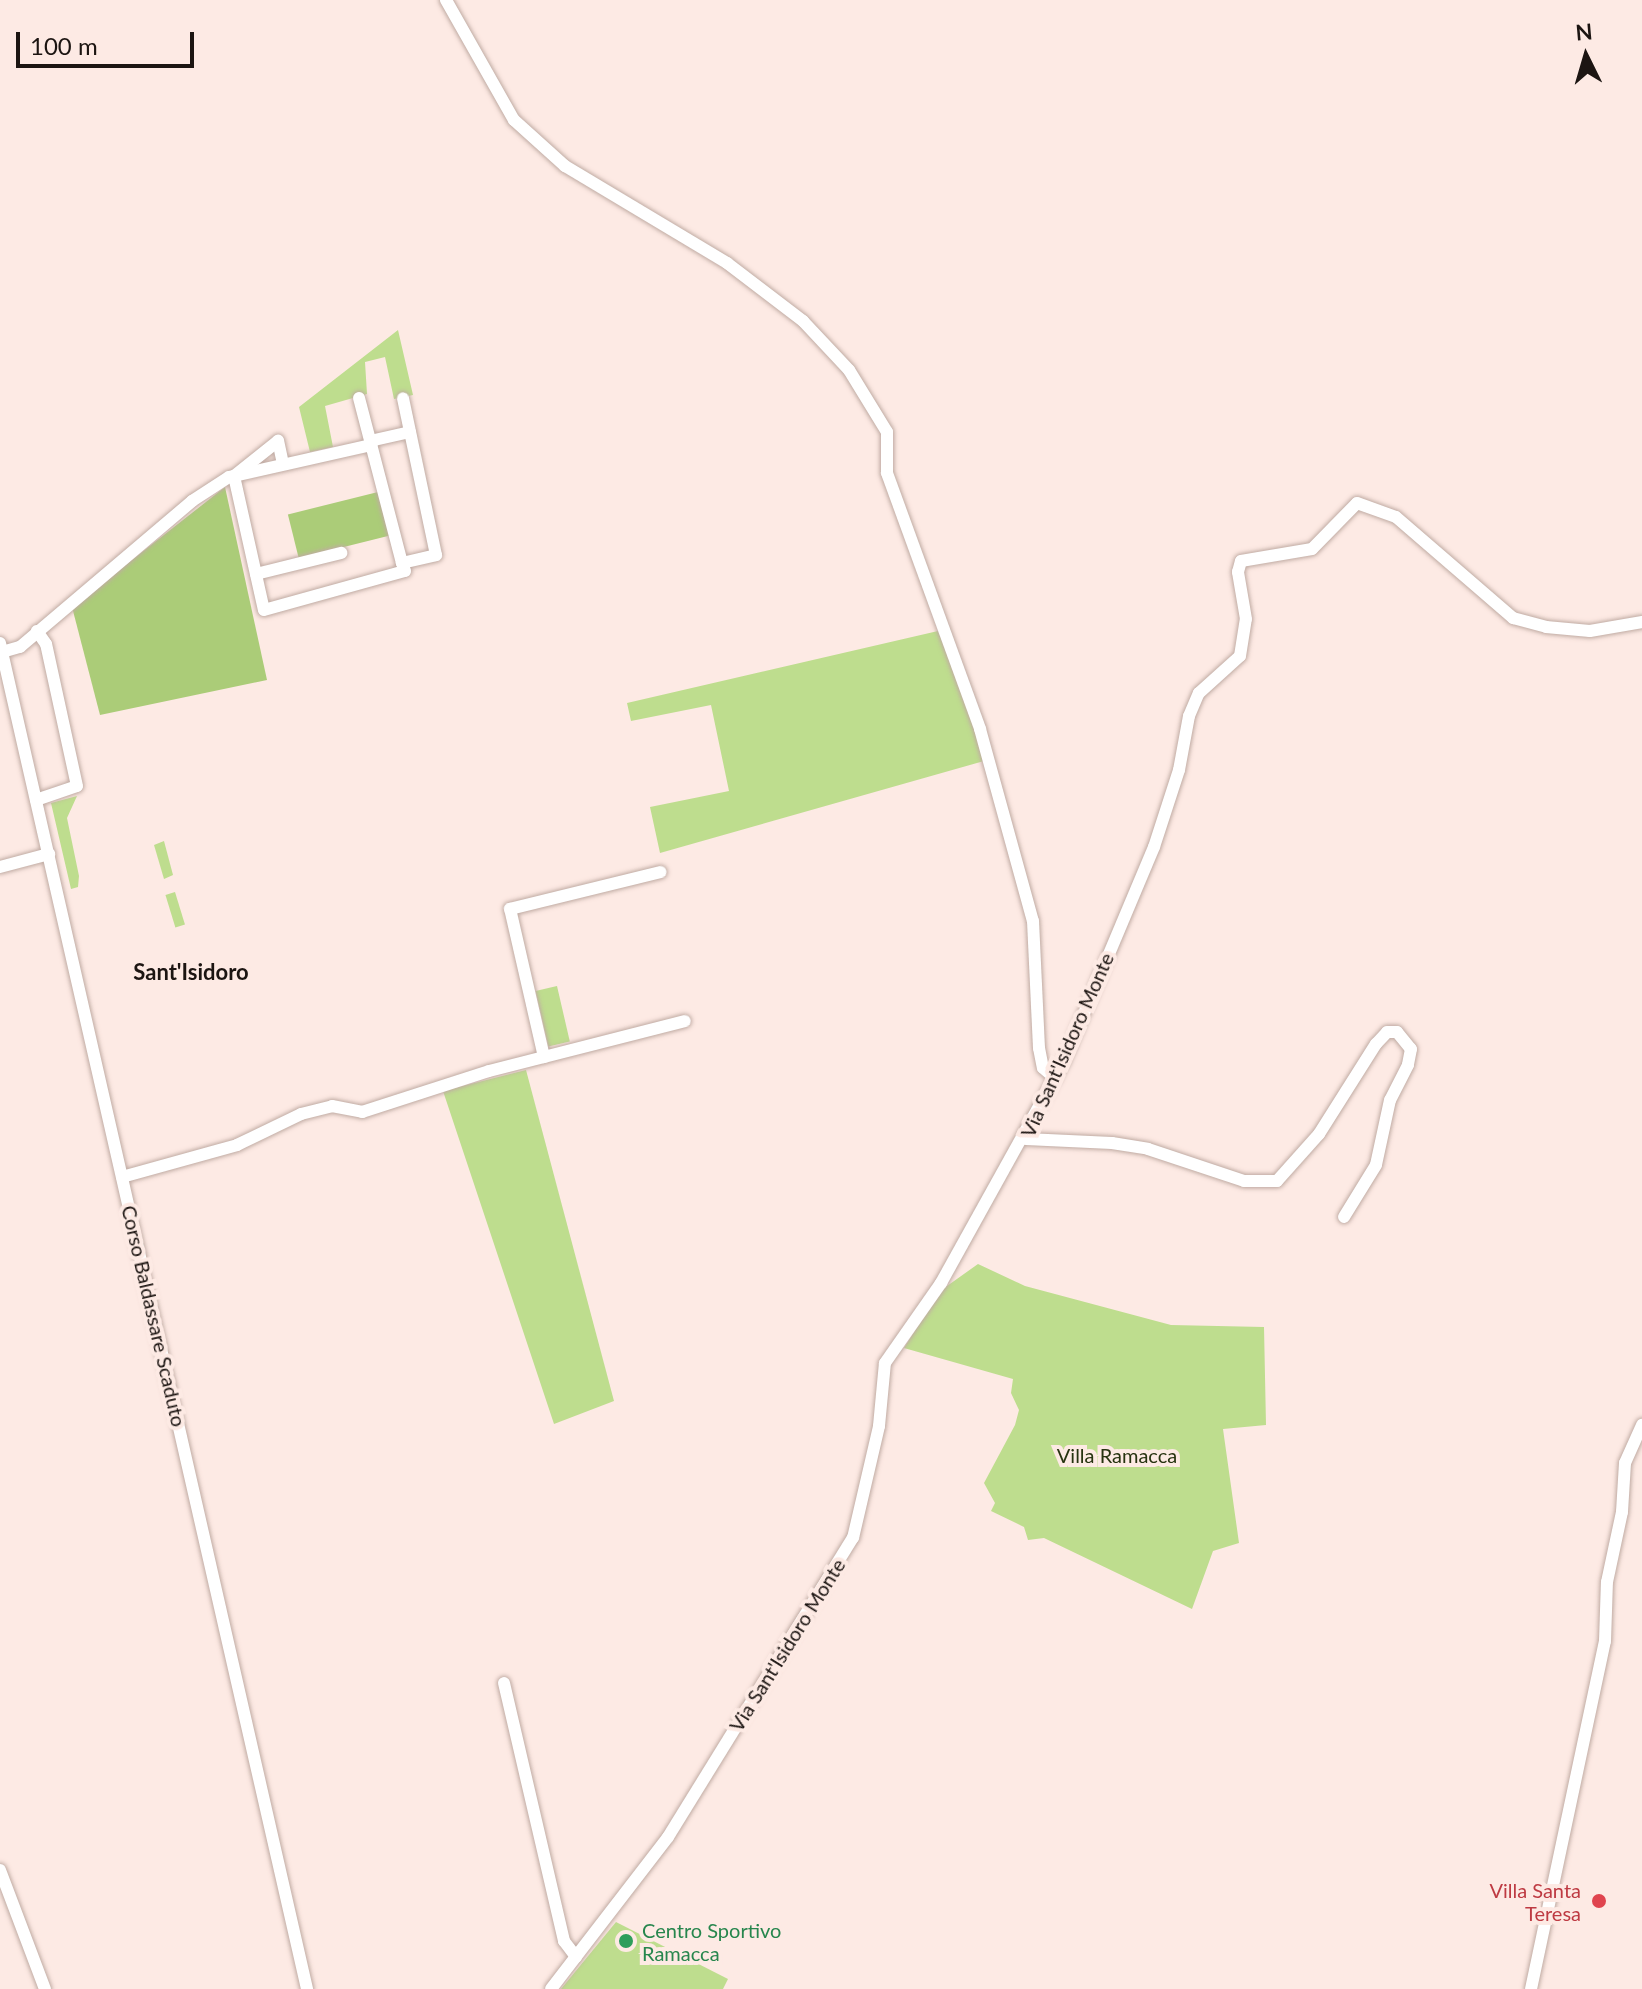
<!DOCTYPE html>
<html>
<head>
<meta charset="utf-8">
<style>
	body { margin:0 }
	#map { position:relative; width:1642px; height:1989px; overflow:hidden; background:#fdeae4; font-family:Lato,sans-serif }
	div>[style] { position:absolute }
	.green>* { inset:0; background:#bedd8e; transform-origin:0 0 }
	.forest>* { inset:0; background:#abcc78; transform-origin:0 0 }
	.roads { filter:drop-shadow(0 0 2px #c0aba3) drop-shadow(0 0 2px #c0aba3) }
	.minor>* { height:12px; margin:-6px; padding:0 6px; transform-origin:6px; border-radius:6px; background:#fff }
	.dots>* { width:22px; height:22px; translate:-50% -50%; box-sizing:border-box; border:4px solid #fdeae4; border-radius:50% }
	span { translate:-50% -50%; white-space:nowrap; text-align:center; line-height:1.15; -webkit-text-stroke:8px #fdeae4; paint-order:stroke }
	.street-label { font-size:20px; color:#1c1512 }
	.park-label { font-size:20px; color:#273310 }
	.health-label { font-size:20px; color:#be3a42 }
	.right { translate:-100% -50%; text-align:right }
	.leisure-label { font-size:20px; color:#27864d }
	.left { translate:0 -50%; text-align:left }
	.neighbourhood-label { font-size:22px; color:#1c1512; font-weight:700 }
	.north { position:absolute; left:1546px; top:16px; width:80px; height:80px; -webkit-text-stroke:6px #fdeae4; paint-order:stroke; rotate:355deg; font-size:22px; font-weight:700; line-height:32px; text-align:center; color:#1c1512 }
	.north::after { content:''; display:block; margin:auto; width:28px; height:36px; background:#1c1512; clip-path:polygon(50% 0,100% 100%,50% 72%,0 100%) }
	.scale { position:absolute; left:16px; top:32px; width:178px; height:36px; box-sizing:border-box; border:4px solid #1c1512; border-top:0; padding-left:10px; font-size:24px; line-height:28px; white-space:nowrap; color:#1c1512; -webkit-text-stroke:6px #fdeae4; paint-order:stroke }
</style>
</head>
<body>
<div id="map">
	<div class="green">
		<i style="clip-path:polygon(398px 330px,413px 395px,394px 399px,385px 357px,365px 362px,367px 394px,325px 406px,333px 447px,310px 452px,299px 407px)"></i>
		<i style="clip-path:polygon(938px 631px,968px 701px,984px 761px,660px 853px,650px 807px,729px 791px,711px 705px,631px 721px,627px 703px)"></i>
		<i style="clip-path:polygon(77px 796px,67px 818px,79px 876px,78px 887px,71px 889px,51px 803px)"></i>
		<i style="clip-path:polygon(164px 841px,173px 875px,164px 879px,154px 845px)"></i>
		<i style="left:175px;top:892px;width:34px;height:10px;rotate:73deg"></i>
		<i style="left:557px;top:986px;width:57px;height:22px;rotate:77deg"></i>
		<i style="clip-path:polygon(526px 1070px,614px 1401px,554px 1424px,443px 1091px)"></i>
		<i style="clip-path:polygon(978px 1264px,1025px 1286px,1171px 1325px,1264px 1327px,1266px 1425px,1223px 1429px,1239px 1543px,1213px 1551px,1192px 1609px,1044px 1538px,1028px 1540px,1024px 1527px,991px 1511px,995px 1503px,984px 1483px,1015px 1425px,1019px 1410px,1011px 1393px,1013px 1379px,904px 1348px,940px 1291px)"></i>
		<i style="clip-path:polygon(616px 1922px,728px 1979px,723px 1989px,561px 1989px)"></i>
	</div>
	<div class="forest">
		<i style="clip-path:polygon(225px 487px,267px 680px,100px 715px,72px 607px)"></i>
		<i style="left:382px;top:491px;width:45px;height:97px;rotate:76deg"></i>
	</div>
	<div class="roads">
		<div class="minor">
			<i style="left:446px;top:0;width:138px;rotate:60.5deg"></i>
			<i style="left:514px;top:120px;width:69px;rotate:42deg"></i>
			<i style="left:565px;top:166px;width:189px;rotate:30.9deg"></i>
			<i style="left:727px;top:263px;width:96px;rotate:37.3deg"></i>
			<i style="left:803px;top:321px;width:67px;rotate:46.8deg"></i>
			<i style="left:849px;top:370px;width:73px;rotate:58.5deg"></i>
			<i style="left:887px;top:432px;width:41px;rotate:90deg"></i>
			<i style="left:887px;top:473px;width:272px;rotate:70deg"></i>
			<i style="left:980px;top:729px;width:199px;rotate:74.6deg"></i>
			<i style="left:1033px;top:921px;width:127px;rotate:87.3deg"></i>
			<i style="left:1039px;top:1048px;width:20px;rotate:79deg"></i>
			<i style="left:1043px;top:1068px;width:16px;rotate:40deg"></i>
			<i style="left:359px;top:398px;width:171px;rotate:75.4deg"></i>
			<i style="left:370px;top:441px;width:41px;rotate:-12.7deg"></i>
			<i style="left:283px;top:464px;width:24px;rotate:-102deg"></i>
			<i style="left:278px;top:441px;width:56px;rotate:141.5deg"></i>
			<i style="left:234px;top:476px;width:137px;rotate:77.4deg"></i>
			<i style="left:264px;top:610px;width:146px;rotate:-15.5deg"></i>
			<i style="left:405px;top:571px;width:9px;rotate:-111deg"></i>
			<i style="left:402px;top:563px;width:35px;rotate:-13deg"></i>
			<i style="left:436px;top:555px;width:160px;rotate:-101.9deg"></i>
			<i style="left:256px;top:574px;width:88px;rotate:-13.9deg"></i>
			<i style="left:0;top:643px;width:1381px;rotate:77.15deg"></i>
			<i style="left:2px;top:652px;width:19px;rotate:-16deg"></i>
			<i style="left:20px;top:647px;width:226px;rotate:-40.3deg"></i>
			<i style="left:192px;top:501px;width:44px;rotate:-33deg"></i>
			<i style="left:229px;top:477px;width:146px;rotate:-12.7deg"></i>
			<i style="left:36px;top:800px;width:43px;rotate:-18.9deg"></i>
			<i style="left:77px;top:786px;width:145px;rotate:-102.3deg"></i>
			<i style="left:46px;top:644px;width:16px;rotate:-125deg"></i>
			<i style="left:0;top:867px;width:51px;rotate:-14.9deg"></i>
			<i style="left:544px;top:1057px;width:152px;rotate:-102.9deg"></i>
			<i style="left:510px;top:909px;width:155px;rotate:-13.8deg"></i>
			<i style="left:1026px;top:1139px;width:86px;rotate:2.7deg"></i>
			<i style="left:1112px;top:1143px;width:36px;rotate:9deg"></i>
			<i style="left:1148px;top:1149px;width:101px;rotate:18.4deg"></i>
			<i style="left:1244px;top:1181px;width:33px"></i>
			<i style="left:1277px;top:1181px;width:63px;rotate:-48.2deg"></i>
			<i style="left:1319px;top:1134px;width:107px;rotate:-57.7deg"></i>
			<i style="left:1376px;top:1044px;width:16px;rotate:-47deg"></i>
			<i style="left:1387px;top:1032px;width:10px"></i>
			<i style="left:1397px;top:1032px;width:22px;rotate:51deg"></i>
			<i style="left:1411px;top:1049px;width:16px;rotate:101deg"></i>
			<i style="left:1408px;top:1065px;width:39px;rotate:117deg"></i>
			<i style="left:1390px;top:1100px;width:66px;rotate:102.2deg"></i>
			<i style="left:1376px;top:1165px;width:61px;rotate:121.6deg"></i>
			<i style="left:122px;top:1177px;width:119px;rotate:-15.5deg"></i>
			<i style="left:237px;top:1145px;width:71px;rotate:-25.8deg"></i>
			<i style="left:301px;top:1114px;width:32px;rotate:-14deg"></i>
			<i style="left:332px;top:1106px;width:31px;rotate:11deg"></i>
			<i style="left:362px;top:1112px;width:133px;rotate:-17.9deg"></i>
			<i style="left:489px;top:1071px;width:202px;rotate:-14.3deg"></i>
			<i style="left:504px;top:1683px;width:265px;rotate:76.9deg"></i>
			<i style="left:564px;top:1941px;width:20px;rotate:53deg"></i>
			<i style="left:0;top:1870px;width:127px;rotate:69.3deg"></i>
			<i style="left:551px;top:1989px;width:192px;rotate:-52.4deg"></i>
			<i style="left:668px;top:1837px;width:352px;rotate:-58.3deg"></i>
			<i style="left:853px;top:1538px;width:115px;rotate:-76.9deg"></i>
			<i style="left:879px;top:1426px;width:63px;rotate:-84.6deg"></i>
			<i style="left:885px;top:1363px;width:98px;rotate:-55deg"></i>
			<i style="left:941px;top:1283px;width:254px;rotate:-61deg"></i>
			<i style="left:1064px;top:1061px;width:232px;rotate:-67.2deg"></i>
			<i style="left:1154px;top:847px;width:81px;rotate:-72deg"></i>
			<i style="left:1179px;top:770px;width:55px;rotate:-79.5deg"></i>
			<i style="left:1189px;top:716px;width:25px;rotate:-67deg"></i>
			<i style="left:1199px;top:693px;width:55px;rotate:-42.1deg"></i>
			<i style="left:1240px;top:656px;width:37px;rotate:-81deg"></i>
			<i style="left:1246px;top:619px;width:48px;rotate:-99.7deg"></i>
			<i style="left:1238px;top:572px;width:11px;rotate:-75deg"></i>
			<i style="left:1241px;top:561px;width:72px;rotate:-9.6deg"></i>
			<i style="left:1312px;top:549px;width:64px;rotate:-45.6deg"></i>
			<i style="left:1357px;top:503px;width:41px;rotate:19.7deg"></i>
			<i style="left:1396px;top:517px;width:155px;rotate:40.8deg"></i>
			<i style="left:1513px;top:618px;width:34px;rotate:15deg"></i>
			<i style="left:1546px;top:627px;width:44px;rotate:5.2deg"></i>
			<i style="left:1590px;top:631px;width:53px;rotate:-9.8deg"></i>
			<i style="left:1531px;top:1989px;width:356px;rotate:-78deg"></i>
			<i style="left:1605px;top:1641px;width:59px;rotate:-88.1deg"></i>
			<i style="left:1607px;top:1582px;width:72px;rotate:-77.9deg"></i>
			<i style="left:1622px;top:1512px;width:49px;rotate:-86.5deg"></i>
			<i style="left:1625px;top:1463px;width:42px;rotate:-65.9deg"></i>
		</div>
	</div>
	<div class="dots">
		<i style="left:1599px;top:1901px;background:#e0444e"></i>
		<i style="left:626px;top:1941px;background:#2e9e5b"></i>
	</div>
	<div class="street-label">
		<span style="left:1067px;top:1045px;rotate:-66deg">Via Sant'Isidoro Monte</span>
		<span style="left:154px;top:1316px;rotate:77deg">Corso Baldassare Scaduto</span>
		<span style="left:787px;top:1645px;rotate:-58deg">Via Sant'Isidoro Monte</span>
	</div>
	<div class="park-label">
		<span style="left:1117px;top:1455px">Villa Ramacca</span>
	</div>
	<div class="health-label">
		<span class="right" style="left:1581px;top:1902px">Villa Santa<br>Teresa</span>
	</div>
	<div class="leisure-label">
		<span class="left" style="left:642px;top:1942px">Centro Sportivo<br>Ramacca</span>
	</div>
	<div class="neighbourhood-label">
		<span style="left:191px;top:972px">Sant'Isidoro</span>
	</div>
	<div class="north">N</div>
	<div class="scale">100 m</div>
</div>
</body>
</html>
